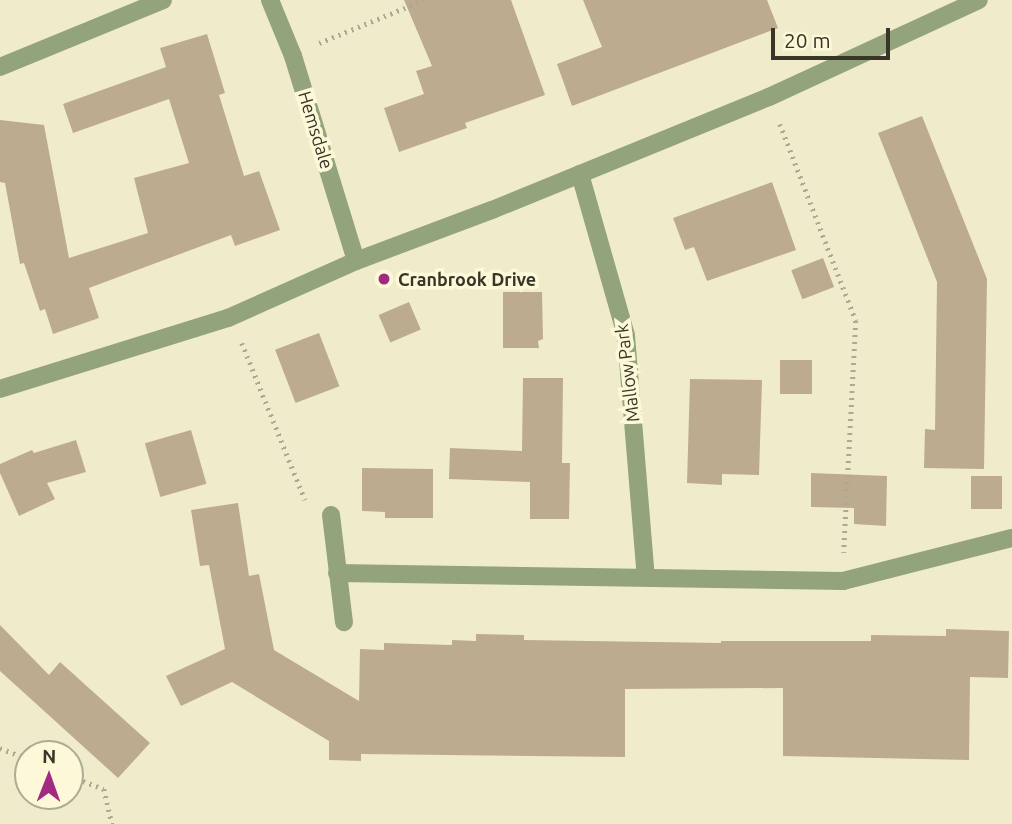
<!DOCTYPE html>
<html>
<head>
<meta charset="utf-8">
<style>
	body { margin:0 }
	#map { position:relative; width:1012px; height:824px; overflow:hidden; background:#f0eccb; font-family:Ubuntu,sans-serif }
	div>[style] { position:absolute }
	.building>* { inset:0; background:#bdab8f; transform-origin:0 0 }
	.path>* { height:4.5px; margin-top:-2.25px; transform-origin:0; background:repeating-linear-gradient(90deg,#aca98f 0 2px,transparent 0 7px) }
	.street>* { height:18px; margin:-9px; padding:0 9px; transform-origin:9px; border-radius:9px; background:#93a37c }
	.dots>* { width:19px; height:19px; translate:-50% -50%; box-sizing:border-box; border:4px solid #fdf9d8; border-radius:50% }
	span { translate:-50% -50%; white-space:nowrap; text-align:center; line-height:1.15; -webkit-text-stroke:7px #fdf9d8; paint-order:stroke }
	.street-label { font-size:18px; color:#373629 }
	.poi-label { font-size:18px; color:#373629; font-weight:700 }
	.left { translate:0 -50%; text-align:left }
	.north { position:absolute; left:14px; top:740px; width:70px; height:70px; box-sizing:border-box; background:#fdf9d8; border:2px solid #aeab92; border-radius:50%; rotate:1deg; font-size:19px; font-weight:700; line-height:28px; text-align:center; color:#373629 }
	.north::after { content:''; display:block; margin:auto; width:24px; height:32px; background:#a22a81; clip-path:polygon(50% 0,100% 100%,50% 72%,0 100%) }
	.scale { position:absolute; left:771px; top:28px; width:119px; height:32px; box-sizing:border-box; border:4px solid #373629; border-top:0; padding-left:9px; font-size:21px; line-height:24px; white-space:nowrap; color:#373629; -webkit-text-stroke:5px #fdf9d8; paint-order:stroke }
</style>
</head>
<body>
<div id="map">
	<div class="building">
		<i style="clip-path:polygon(404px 0,511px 0,545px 95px,465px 123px,467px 128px,399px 152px,384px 108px,424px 94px,416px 71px,432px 66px)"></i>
		<i style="clip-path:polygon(583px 0,767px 0,778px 28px,572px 106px,557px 64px,602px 47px)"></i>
		<i style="clip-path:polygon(207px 34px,225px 93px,219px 95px,244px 176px,259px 171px,280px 230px,235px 246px,231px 235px,89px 288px,99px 318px,53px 334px,45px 309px,40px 311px,24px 263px,20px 264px,5px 183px,0 182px,0 120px,44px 125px,69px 258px,148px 233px,134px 178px,189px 163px,169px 99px,73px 133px,63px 104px,166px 67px,160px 48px)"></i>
		<i style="clip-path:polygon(922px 116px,987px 279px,984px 469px,924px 468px,925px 429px,935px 430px,937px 282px,878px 133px)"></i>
		<i style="clip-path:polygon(772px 182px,796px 250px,707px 281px,694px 247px,685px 250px,673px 218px)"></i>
		<i style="left:823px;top:258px;width:31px;height:34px;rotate:69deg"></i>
		<i style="clip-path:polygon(503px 292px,542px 292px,543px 339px,538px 341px,539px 348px,503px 348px)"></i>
		<i style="left:409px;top:302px;width:30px;height:33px;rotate:67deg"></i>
		<i style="left:319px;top:333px;width:57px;height:47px;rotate:69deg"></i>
		<i style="left:780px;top:360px;width:32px;height:34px"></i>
		<i style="clip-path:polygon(523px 378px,563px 378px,562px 463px,570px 463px,569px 519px,530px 519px,530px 482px,449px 479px,450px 448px,522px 451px)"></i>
		<i style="clip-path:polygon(690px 379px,762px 380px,759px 475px,722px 474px,722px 485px,687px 483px)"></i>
		<i style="left:191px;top:430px;width:56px;height:48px;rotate:74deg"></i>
		<i style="clip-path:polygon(76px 440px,86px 472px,47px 483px,55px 499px,19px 516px,0 473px,0 464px,32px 450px,34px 453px)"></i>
		<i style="clip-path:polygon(362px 468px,433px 469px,433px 518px,385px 518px,385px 512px,362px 511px)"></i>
		<i style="clip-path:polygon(811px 473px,887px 476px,886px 526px,854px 524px,854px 508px,811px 507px)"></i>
		<i style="left:971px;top:476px;width:31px;height:33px"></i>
		<i style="clip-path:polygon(238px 503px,249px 576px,259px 574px,274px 650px,359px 701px,360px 649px,384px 650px,384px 643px,452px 645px,452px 640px,476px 641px,476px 634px,524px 635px,524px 640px,721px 643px,721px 641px,871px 641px,871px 635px,946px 636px,946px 629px,1009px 631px,1008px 678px,970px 677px,969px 760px,783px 756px,783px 688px,625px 689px,625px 757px,361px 754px,361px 761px,329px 760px,329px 741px,232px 682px,181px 706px,166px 676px,225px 649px,209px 565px,200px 566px,191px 510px)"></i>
		<i style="clip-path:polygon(0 625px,49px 675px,60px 662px,150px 743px,118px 778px,0 671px)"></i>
	</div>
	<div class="path">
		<i style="left:319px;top:43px;width:113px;rotate:-22.3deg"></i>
		<i style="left:780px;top:124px;width:211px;rotate:68.9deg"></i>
		<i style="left:856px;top:321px;width:232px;rotate:93deg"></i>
		<i style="left:242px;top:343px;width:169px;rotate:68.1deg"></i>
		<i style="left:0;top:748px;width:30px;rotate:21deg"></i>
		<i style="left:70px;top:776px;width:36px;rotate:21deg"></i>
		<i style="left:104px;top:789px;width:36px;rotate:77deg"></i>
	</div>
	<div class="street">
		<i style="left:270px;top:0;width:61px;rotate:67.7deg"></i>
		<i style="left:293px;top:56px;width:214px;rotate:72.9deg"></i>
		<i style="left:0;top:67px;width:176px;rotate:-22.3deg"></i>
		<i style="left:580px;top:174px;width:168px;rotate:74.1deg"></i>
		<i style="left:626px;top:336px;width:242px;rotate:85.3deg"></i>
		<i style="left:0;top:389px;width:239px;rotate:-17.3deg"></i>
		<i style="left:228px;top:318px;width:140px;rotate:-24deg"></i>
		<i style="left:356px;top:261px;width:145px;rotate:-20.6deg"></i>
		<i style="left:492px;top:210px;width:299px;rotate:-22.2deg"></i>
		<i style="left:769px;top:97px;width:231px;rotate:-24.8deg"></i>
		<i style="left:331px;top:515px;width:108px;rotate:83.1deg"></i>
		<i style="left:337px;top:573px;width:506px;rotate:0.91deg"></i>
		<i style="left:843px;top:581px;width:174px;rotate:-14.3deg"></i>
	</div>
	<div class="dots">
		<i style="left:384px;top:279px;background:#a22a81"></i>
	</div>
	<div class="street-label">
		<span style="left:316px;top:130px;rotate:73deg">Hemsdale</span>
		<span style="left:627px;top:373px;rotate:-97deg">Mallow Park</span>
	</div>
	<div class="poi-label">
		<span class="left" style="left:398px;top:279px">Cranbrook Drive</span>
	</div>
	<div class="north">N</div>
	<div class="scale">20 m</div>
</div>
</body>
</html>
